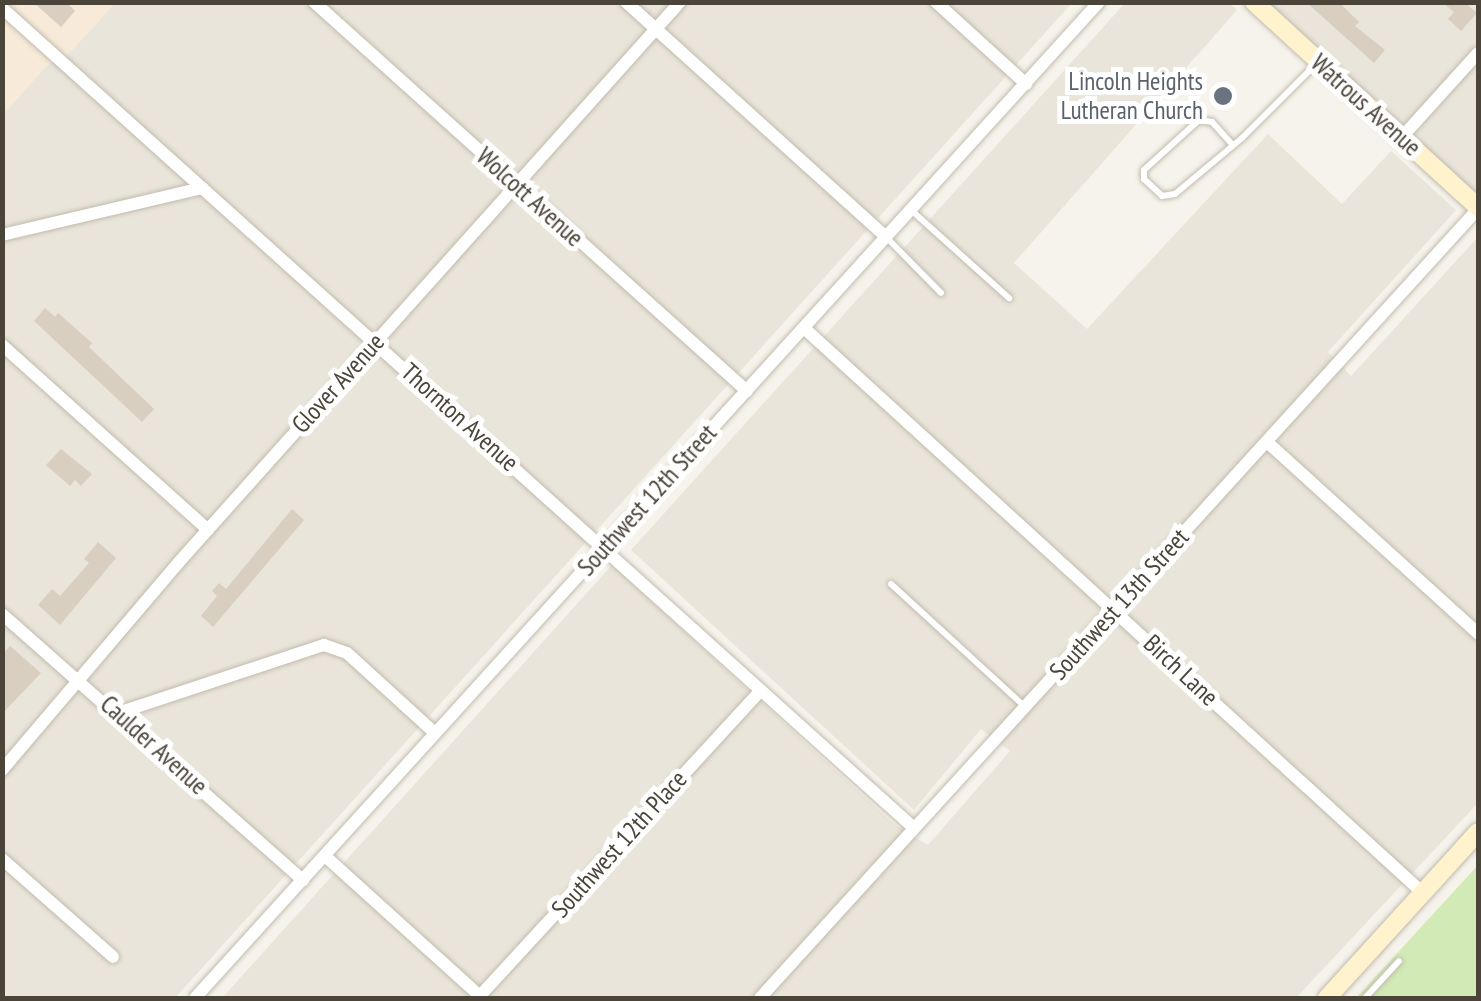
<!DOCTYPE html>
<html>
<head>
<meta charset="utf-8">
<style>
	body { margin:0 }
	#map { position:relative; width:1481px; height:1001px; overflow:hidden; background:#f6f3ec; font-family:"PT Sans Narrow",sans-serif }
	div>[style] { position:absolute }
	.residential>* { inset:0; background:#eae5da }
	.commercial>* { inset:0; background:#f7ead8 }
	.green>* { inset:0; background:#d2eab5 }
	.building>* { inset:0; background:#d8cfc1 }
	.roads { filter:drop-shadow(0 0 2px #c2bbae) drop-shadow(0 0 2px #c2bbae) }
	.lane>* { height:6px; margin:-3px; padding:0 3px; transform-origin:3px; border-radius:3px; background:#fff }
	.street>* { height:12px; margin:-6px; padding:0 6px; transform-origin:6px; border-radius:6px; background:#fff }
	.secondary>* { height:18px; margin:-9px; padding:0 9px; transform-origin:9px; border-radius:9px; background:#fff3cd }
	.dots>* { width:28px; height:28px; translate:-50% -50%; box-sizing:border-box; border:5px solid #fff; border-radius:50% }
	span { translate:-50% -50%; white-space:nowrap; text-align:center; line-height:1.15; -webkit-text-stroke:10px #fff; paint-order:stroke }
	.worship-label { font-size:25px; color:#5b616d }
	.right { translate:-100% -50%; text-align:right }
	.street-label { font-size:25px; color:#4b4439 }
	.frame { position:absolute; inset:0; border:5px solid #4b4439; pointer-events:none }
</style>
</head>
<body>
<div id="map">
	<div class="residential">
		<i style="clip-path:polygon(115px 3px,1072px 3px,175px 998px,3px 998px,2px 115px,46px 66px,73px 49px)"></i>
		<i style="clip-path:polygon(1125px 3px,1229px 3px,1237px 10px,1014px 263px,1087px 329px,1268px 134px,1342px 204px,1391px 151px,1456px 210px,1328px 352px,1351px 376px,1478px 237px,1478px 803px,1296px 998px,222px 998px,612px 565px,895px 825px,928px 845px,1010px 751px,981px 729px,914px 810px,631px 550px)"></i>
		<i style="clip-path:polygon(1254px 3px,1478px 3px,1478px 207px)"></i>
	</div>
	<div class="commercial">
		<i style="clip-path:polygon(3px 3px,115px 3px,62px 61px,55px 56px,3px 115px)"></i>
	</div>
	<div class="green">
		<i style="clip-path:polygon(1478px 865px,1478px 998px,1356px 998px)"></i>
	</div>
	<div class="building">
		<i style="clip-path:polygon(33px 2px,66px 2px,75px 11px,61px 27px)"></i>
		<i style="clip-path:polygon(1306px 2px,1339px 2px,1359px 22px,1355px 26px,1385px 50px,1374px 63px)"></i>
		<i style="clip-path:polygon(1442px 2px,1464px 2px,1477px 13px,1461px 31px,1448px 19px,1454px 12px)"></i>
		<i style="clip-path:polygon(45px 308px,55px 317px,58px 313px,92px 343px,89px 347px,154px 409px,142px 422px,34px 321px)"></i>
		<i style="clip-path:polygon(61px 449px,92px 474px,81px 486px,75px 480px,70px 486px,46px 465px)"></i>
		<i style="clip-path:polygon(292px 509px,304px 520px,213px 627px,201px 616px,217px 596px,212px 591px,219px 583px,226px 589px)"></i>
		<i style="clip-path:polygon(98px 542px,116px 558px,60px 625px,38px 605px,52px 589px,60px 596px,89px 563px,84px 559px)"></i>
		<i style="clip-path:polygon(10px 646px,41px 673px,2px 714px,2px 655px)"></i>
	</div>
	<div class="roads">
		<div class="lane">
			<i style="left:1231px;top:143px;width:28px;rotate:-132deg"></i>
			<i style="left:1212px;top:122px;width:13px;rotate:-171deg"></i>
			<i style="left:1199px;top:120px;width:74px;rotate:137.7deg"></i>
			<i style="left:1144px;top:170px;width:9px;rotate:90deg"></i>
			<i style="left:1144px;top:179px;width:25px;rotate:43deg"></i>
			<i style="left:1162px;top:196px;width:13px;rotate:-9deg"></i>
			<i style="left:1175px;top:194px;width:87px;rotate:-39.9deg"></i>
			<i style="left:1242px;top:138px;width:107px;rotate:-45deg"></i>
			<i style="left:911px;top:210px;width:132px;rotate:41.9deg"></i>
			<i style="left:887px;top:238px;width:77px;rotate:45.5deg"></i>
			<i style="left:891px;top:584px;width:180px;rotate:42.5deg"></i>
			<i style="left:1365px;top:998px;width:50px;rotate:-47.4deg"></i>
		</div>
		<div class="street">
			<i style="left:314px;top:2px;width:582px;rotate:41.94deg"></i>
			<i style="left:626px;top:2px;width:350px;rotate:42.1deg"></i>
			<i style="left:936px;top:2px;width:122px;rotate:42.3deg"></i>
			<i style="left:2px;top:8px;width:1226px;rotate:41.96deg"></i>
			<i style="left:1402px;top:137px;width:113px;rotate:-47.9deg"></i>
			<i style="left:2px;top:235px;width:206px;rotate:-13.2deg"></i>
			<i style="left:804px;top:328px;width:838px;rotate:42.39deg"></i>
			<i style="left:2px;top:345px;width:277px;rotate:41.9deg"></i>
			<i style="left:1267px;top:442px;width:285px;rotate:42.2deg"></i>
			<i style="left:2px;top:614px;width:402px;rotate:41.5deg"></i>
			<i style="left:118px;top:713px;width:217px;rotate:-18.3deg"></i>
			<i style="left:324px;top:645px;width:24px;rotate:19deg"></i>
			<i style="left:347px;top:653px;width:119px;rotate:42.3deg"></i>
			<i style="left:2px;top:770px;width:273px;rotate:-49.6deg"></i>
			<i style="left:179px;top:562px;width:751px;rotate:-48.18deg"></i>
			<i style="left:325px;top:856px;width:212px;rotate:42.1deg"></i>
			<i style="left:2px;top:859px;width:148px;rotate:41.4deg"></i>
			<i style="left:195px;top:998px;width:1345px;rotate:-47.77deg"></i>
			<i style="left:478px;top:998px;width:418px;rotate:-47.4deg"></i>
			<i style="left:760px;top:998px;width:1067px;rotate:-47.7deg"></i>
		</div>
		<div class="secondary">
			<i style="left:1254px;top:2px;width:304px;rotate:42.5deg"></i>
			<i style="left:1327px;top:998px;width:224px;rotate:-47.7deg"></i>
		</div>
	</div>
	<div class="dots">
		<i style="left:1223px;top:96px;background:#6b7280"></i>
	</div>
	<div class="worship-label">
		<span class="right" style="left:1203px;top:96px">Lincoln Heights<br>Lutheran Church</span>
	</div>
	<div class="street-label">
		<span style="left:1366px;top:105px;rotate:42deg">Watrous Avenue</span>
		<span style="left:530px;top:197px;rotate:42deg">Wolcott Avenue</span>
		<span style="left:338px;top:383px;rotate:-48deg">Glover Avenue</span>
		<span style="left:460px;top:417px;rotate:42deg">Thornton Avenue</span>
		<span style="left:647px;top:500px;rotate:-48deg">Southwest 12th Street</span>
		<span style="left:1119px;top:604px;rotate:-48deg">Southwest 13th Street</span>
		<span style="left:1181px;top:670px;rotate:43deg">Birch Lane</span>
		<span style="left:154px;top:745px;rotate:42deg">Caulder Avenue</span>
		<span style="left:619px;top:844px;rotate:-48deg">Southwest 12th Place</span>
	</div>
	<div class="frame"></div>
</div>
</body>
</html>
